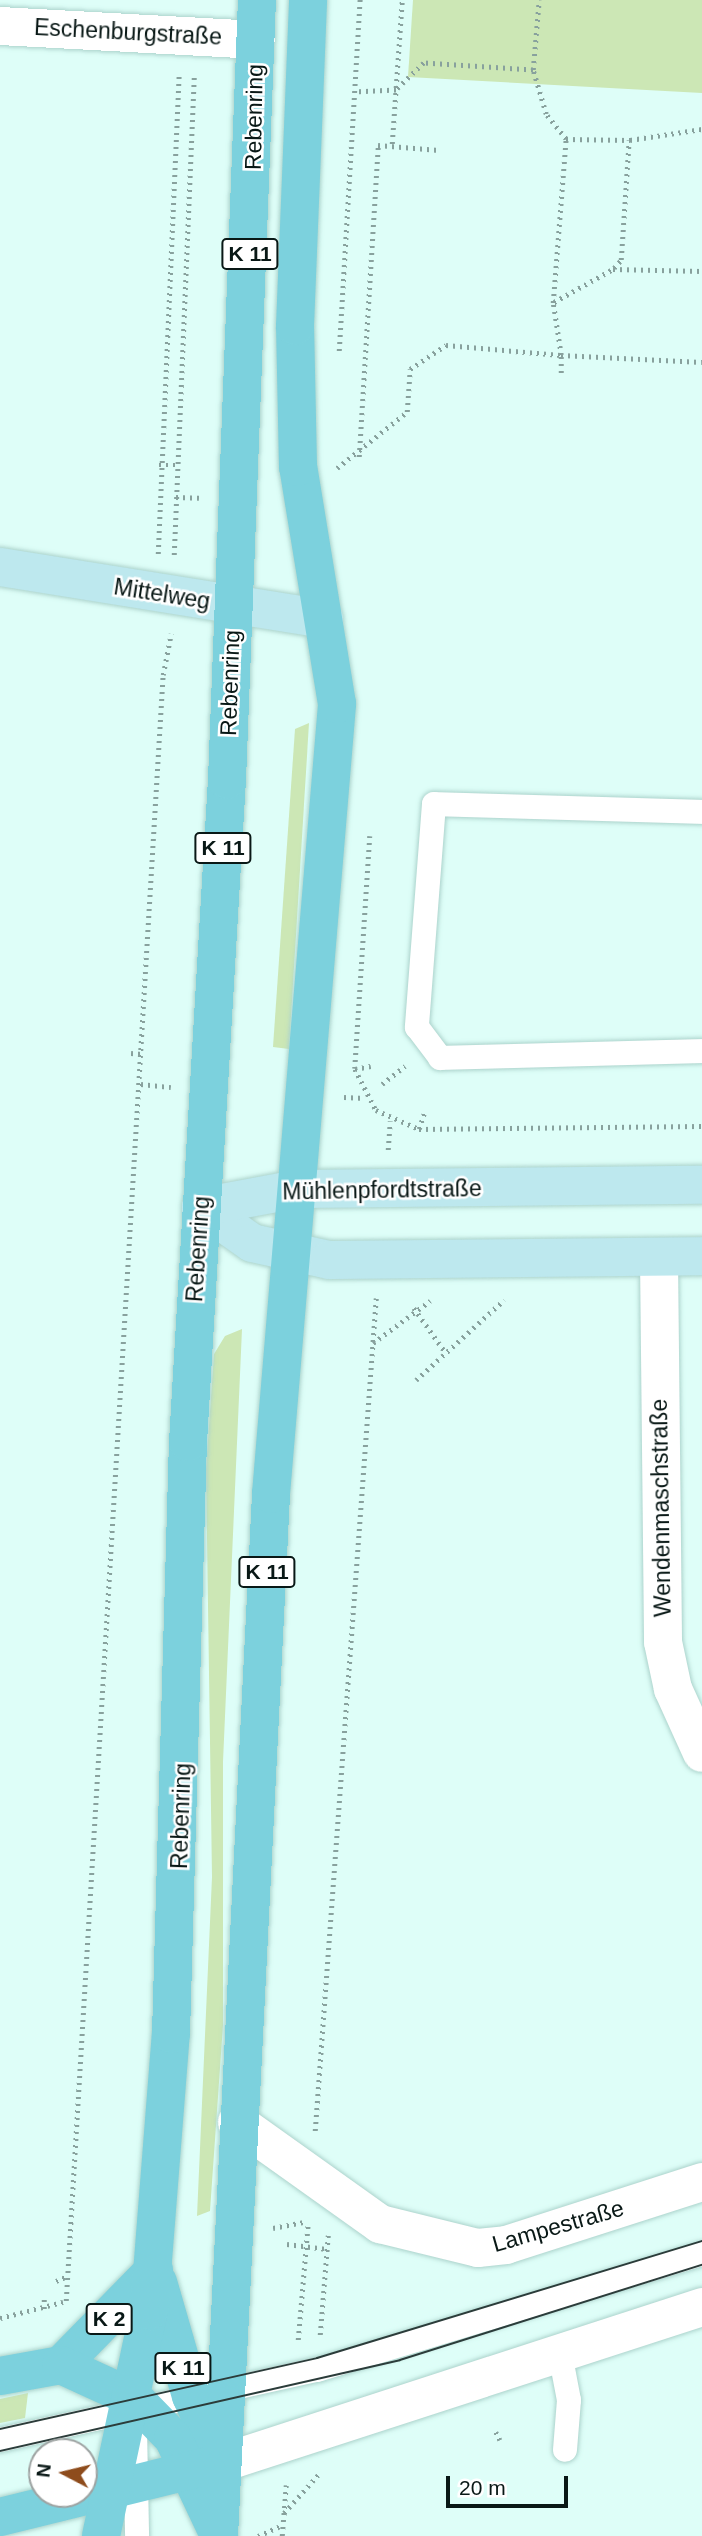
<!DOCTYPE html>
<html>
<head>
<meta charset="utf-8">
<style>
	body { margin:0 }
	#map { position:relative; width:702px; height:2536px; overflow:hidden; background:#defef8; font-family:Helvetica,sans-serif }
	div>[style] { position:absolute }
	.green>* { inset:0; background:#cce7b5 }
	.path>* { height:4.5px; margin-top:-2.25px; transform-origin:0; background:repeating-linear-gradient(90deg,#88a19d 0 2px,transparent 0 7px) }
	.roads { filter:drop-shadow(0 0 2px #acd3cc) drop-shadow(0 0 2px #acd3cc) }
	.lane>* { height:24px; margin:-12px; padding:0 12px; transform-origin:12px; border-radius:12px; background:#fff }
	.street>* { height:38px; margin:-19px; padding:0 19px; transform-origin:19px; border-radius:19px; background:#fff }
	.secondary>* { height:38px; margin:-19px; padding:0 19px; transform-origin:19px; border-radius:19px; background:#bde8ee }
	.primary>* { height:38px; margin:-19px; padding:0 19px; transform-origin:19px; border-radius:19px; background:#7cd1dd }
	.tram>* { height:2px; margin:-1px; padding:0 1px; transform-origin:1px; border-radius:1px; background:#2b3c3a }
	span { translate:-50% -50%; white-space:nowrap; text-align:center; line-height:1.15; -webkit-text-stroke:5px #fff; paint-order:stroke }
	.shield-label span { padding:2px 5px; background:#fff; border:2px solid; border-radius:5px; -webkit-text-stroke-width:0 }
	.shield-label { font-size:21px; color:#091816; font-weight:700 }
	.street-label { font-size:23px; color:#091816 }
	.north { position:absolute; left:28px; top:2438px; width:70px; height:70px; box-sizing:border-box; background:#fff; border:2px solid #9da3a2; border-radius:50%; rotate:277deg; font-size:19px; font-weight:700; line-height:28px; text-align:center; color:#091816 }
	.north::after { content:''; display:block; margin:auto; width:24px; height:32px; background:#8e4c1c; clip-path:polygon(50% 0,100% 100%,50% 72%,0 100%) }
	.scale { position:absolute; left:446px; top:2476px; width:122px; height:32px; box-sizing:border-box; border:4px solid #091816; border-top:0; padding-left:9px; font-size:21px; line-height:24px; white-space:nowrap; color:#091816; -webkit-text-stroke:5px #fff; paint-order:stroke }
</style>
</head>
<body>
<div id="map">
	<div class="green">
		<i style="clip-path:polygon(413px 0,702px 0,702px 93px,408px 77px)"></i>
		<i style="clip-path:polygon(309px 723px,289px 1049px,273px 1047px,295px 729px)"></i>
		<i style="clip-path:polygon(242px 1329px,223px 1762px,223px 2025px,210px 2211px,197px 2216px,212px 1877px,206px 1469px,214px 1354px,225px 1336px)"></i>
		<i style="clip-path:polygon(28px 2393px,25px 2418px,0 2423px,0 2399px)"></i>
	</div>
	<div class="path">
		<i style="left:533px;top:70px;width:70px;rotate:-85.1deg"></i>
		<i style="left:566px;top:139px;width:64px;rotate:0.9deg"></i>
		<i style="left:630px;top:140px;width:73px;rotate:-8.7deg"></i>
		<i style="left:392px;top:144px;width:144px;rotate:-86deg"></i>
		<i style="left:614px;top:268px;width:11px;rotate:-49deg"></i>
		<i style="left:621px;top:260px;width:120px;rotate:-86.2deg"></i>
		<i style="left:554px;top:302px;width:68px;rotate:-29.2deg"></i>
		<i style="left:613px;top:269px;width:89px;rotate:1.3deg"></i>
		<i style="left:339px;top:351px;width:352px;rotate:-86.6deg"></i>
		<i style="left:561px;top:373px;width:18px;rotate:-90deg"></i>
		<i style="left:561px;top:355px;width:141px;rotate:2.8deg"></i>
		<i style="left:359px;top:457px;width:313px;rotate:-86.5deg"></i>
		<i style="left:378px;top:145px;width:61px;rotate:4.7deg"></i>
		<i style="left:159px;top:465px;width:16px"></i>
		<i style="left:337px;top:468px;width:90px;rotate:-38.7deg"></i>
		<i style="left:407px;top:412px;width:43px;rotate:-86deg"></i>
		<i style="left:410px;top:369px;width:43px;rotate:-33.7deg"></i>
		<i style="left:446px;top:345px;width:115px;rotate:5deg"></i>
		<i style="left:561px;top:355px;width:53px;rotate:-98.7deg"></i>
		<i style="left:553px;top:303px;width:165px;rotate:-85.5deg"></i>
		<i style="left:566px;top:139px;width:32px;rotate:-129deg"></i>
		<i style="left:546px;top:114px;width:46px;rotate:-106.5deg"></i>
		<i style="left:533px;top:70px;width:109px;rotate:-176.3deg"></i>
		<i style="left:424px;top:63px;width:39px;rotate:136deg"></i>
		<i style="left:396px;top:90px;width:42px;rotate:177.3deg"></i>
		<i style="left:176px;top:497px;width:23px;rotate:2deg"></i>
		<i style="left:158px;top:554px;width:478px;rotate:-87.5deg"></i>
		<i style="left:174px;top:555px;width:481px;rotate:-87.6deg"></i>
		<i style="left:370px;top:836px;width:233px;rotate:93.7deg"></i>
		<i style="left:355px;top:1069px;width:46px;rotate:62.9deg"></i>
		<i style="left:376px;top:1110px;width:47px;rotate:23.8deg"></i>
		<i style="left:419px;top:1129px;width:283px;rotate:-0.6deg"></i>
		<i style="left:131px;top:1053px;width:11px;rotate:5deg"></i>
		<i style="left:355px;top:1069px;width:16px;rotate:-11deg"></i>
		<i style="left:141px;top:1084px;width:30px;rotate:6deg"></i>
		<i style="left:382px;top:1084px;width:29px;rotate:-38deg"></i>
		<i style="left:344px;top:1097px;width:21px;rotate:3deg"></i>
		<i style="left:419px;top:1129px;width:19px;rotate:-72deg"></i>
		<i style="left:388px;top:1150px;width:29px;rotate:-86deg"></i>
		<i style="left:414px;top:1308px;width:55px;rotate:54.6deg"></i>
		<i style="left:373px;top:1343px;width:71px;rotate:-36.4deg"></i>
		<i style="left:416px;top:1380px;width:119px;rotate:-42.3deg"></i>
		<i style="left:315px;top:2131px;width:835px;rotate:-85.81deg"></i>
		<i style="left:273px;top:2228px;width:32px;rotate:-11deg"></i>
		<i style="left:287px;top:2244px;width:40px;rotate:7.1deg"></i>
		<i style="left:56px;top:2281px;width:13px;rotate:-23deg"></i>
		<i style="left:66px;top:2301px;width:1629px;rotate:-86.59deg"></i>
		<i style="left:163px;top:675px;width:42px;rotate:-79deg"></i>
		<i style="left:44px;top:2309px;width:12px;rotate:-90deg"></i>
		<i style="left:0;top:2318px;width:65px;rotate:-14.3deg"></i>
		<i style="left:320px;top:2335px;width:100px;rotate:-85.4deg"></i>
		<i style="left:298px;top:2340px;width:117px;rotate:-85.1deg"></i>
		<i style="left:496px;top:2432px;width:9px;rotate:63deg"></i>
		<i style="left:284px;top:2513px;width:51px;rotate:-48.2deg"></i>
		<i style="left:258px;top:2536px;width:27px;rotate:-24deg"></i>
		<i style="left:282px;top:2536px;width:51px;rotate:-85.5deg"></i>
	</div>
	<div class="roads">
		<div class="lane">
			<i style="left:702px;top:812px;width:268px;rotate:-178.3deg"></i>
			<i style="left:434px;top:804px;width:224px;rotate:94.4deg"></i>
			<i style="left:417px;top:1027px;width:39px;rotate:53deg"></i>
			<i style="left:440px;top:1058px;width:262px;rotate:-1.5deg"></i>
			<i style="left:560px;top:2353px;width:48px;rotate:79.2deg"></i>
			<i style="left:569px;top:2400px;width:50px;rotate:94.6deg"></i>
			<i style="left:135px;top:2428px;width:108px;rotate:88.9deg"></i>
			<i style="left:0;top:2440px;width:325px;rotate:-12.5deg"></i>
			<i style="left:317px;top:2370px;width:402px;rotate:-16.8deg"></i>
		</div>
		<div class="street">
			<i style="left:0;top:26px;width:256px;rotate:3.1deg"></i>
			<i style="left:659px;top:1257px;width:385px;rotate:89.4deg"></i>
			<i style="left:663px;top:1642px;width:48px;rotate:78deg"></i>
			<i style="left:673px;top:1689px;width:70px;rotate:65.6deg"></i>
			<i style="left:237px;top:2122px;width:176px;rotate:35.5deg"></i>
			<i style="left:380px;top:2224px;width:101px;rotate:13.8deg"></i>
			<i style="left:478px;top:2248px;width:28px;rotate:-6deg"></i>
			<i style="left:506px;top:2245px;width:206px;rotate:-17.8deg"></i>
			<i style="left:222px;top:2463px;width:505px;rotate:-18deg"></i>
		</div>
		<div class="secondary">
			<i style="left:0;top:567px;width:328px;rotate:9.1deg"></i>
			<i style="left:201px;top:1207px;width:62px;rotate:35.2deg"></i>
			<i style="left:252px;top:1243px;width:79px;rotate:12.4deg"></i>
			<i style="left:329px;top:1260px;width:373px;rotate:-0.6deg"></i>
			<i style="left:201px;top:1207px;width:98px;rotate:-10.6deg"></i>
			<i style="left:297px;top:1189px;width:405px;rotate:-0.6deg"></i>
		</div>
		<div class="primary">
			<i style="left:158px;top:2282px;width:119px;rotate:73.9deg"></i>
			<i style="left:191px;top:2396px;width:69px;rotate:65.3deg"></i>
			<i style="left:61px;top:2365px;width:133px;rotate:-45.6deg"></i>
			<i style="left:0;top:2376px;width:62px;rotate:-10.2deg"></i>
			<i style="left:61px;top:2365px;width:81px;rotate:24.7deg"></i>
			<i style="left:135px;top:2399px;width:54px;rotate:45.7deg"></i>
			<i style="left:173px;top:2438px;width:98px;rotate:64.7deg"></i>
			<i style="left:0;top:2517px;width:221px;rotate:-13.8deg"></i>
			<i style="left:101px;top:2536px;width:230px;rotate:-78deg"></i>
			<i style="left:149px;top:2311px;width:278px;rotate:-85.5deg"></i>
			<i style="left:171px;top:2034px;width:592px;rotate:-88.36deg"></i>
			<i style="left:188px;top:1442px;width:663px;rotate:-86.63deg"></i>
			<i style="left:227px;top:780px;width:781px;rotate:-87.8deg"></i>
			<i style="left:219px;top:2536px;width:1043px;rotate:-87.14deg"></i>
			<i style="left:271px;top:1494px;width:793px;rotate:-85.22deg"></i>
			<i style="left:337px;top:704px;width:240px;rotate:-99.3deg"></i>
			<i style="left:298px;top:467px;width:141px;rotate:-91.2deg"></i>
			<i style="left:295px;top:326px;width:326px;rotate:-87.7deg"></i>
		</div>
	</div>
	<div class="tram">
		<i style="left:0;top:2429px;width:325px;rotate:-12.6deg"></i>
		<i style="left:317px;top:2358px;width:402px;rotate:-16.9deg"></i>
		<i style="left:0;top:2451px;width:410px;rotate:-12.8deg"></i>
		<i style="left:400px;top:2360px;width:317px;rotate:-17.5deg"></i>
	</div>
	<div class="shield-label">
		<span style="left:250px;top:254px">K 11</span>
		<span style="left:223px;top:848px">K 11</span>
		<span style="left:267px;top:1572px">K 11</span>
		<span style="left:109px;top:2319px">K 2</span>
		<span style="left:183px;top:2368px">K 11</span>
	</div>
	<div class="street-label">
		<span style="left:128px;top:32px;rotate:3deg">Eschenburgstraße</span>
		<span style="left:254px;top:117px;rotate:-89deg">Rebenring</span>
		<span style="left:162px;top:594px;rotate:9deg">Mittelweg</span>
		<span style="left:230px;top:683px;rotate:-88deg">Rebenring</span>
		<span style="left:382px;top:1190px;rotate:-1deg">Mühlenpfordtstraße</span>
		<span style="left:198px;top:1249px;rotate:-86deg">Rebenring</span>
		<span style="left:661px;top:1508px;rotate:-91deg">Wendenmaschstraße</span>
		<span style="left:181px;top:1816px;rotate:-88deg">Rebenring</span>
		<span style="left:558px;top:2226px;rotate:-16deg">Lampestraße</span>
	</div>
	<div class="north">N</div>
	<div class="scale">20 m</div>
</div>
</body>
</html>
